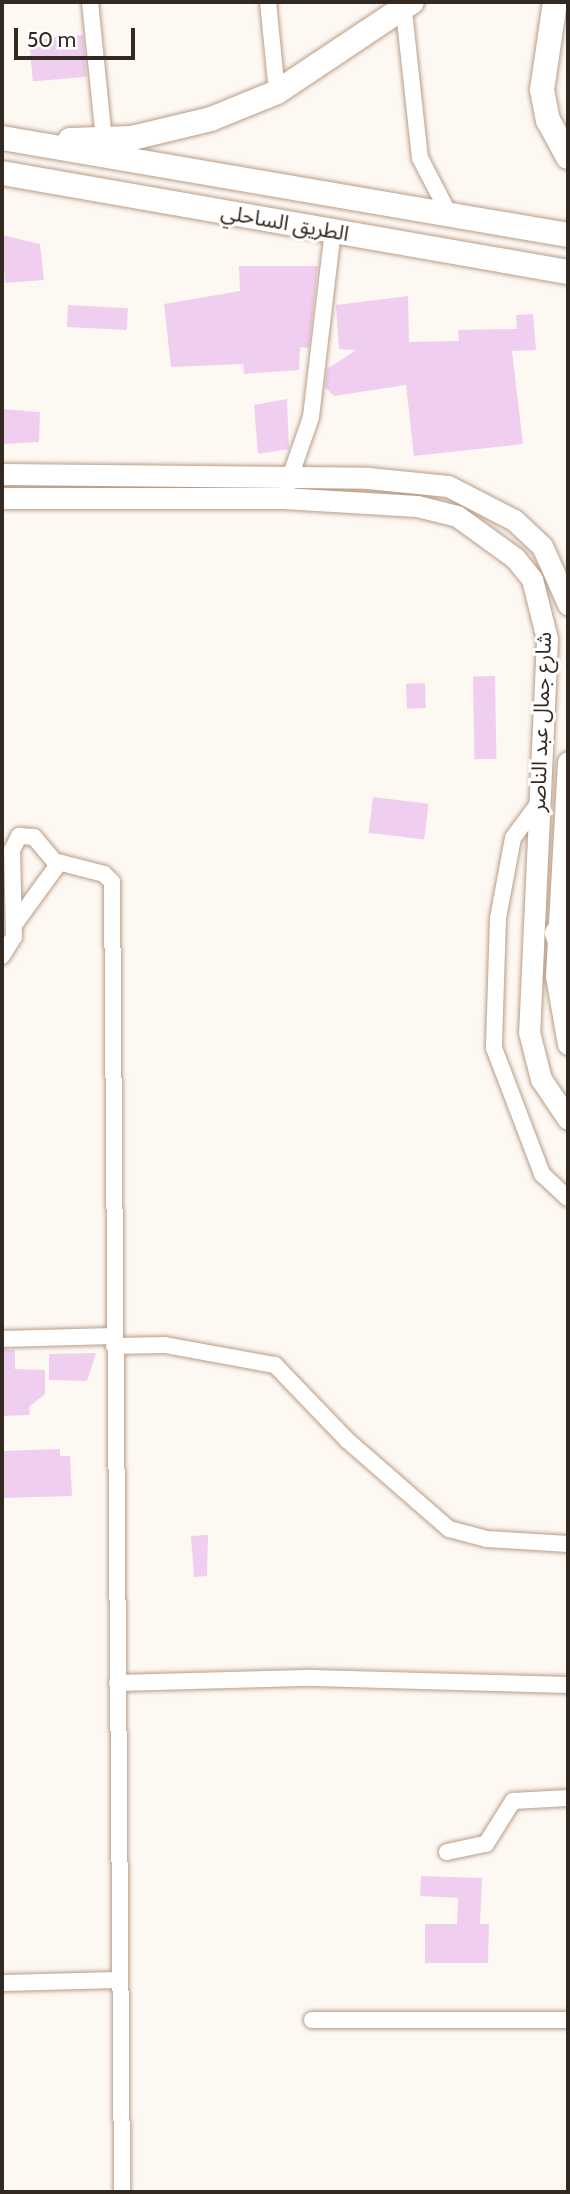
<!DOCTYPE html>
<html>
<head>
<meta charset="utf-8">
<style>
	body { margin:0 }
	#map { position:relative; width:570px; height:2194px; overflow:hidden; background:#fef8f3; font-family:Cabin,"Noto Sans Arabic",sans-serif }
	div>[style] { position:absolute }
	.building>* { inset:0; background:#f0ceef; transform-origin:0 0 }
	.roads { filter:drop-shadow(0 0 2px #b99d86) drop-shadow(0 0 2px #b99d86) }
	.minor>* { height:16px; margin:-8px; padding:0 8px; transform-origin:8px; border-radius:8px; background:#fff }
	.secondary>* { height:21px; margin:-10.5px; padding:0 10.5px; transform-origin:10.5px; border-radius:10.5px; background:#fff }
	.trunk>* { height:24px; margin:-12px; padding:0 12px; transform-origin:12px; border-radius:12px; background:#fff }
	span { translate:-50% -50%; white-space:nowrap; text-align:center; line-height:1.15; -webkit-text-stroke:6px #fff; paint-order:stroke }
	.street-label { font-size:21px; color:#342920 }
	.frame { position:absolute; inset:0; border:4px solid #342920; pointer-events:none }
	.scale { position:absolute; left:14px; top:28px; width:121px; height:32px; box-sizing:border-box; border:4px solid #342920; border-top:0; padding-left:9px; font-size:21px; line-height:24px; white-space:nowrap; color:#342920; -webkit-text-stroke:5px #fff; paint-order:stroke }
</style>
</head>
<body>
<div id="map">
	<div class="building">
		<i style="left:83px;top:35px;width:42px;height:54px;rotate:85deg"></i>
		<i style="clip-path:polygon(2px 235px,40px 244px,44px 280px,5px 283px)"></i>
		<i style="clip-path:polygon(239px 266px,318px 266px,309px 348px,300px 347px,299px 370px,244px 374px,243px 364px,171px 367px,164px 304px,240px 291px)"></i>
		<i style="clip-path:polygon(408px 296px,409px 342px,459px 341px,458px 330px,517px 329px,516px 315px,533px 314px,536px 350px,512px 351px,523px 444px,414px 456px,406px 385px,334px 396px,325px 387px,327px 369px,356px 350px,339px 349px,336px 305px)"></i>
		<i style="left:68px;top:305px;width:60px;height:22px;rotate:3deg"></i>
		<i style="clip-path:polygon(287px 399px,289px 449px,258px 454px,254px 405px)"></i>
		<i style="clip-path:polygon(2px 409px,40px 412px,39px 442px,2px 444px)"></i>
		<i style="left:495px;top:676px;width:83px;height:22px;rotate:89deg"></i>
		<i style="left:425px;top:683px;width:25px;height:19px;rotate:88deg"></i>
		<i style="left:373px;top:797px;width:56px;height:36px;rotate:7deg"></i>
		<i style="clip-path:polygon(2px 1349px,15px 1350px,15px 1369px,45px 1370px,45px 1394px,29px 1407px,30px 1415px,4px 1416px)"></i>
		<i style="clip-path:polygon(96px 1353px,87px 1381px,49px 1380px,49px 1354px)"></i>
		<i style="clip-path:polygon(60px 1449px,60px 1456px,70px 1456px,72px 1496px,2px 1498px,2px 1451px)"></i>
		<i style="clip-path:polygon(208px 1535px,207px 1576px,194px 1577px,191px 1536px)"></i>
		<i style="clip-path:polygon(421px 1876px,482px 1878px,480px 1924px,489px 1924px,488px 1963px,425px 1963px,425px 1924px,457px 1924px,458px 1898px,420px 1896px)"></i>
	</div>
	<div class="roads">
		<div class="minor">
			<i style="left:90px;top:2px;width:138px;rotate:84.2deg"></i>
			<i style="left:268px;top:2px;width:90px;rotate:84.3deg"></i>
			<i style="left:403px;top:2px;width:157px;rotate:83.8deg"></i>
			<i style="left:420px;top:158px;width:63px;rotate:62.6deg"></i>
			<i style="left:287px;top:486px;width:73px;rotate:-70.8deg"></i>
			<i style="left:311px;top:417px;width:187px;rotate:-83.3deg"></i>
			<i style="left:538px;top:804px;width:42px;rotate:126.3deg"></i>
			<i style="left:513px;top:838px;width:81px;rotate:100.6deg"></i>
			<i style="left:498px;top:918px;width:130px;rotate:91.8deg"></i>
			<i style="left:494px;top:1048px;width:135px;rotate:69.1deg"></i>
			<i style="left:542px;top:1174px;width:35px;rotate:43deg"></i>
			<i style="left:14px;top:925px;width:77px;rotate:-54deg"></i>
			<i style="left:2px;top:956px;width:22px;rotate:-58deg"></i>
			<i style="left:14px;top:937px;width:87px;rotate:-91.3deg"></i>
			<i style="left:12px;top:850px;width:16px;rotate:-63deg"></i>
			<i style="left:19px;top:836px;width:15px;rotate:4deg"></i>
			<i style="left:34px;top:837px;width:31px;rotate:50deg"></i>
			<i style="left:54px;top:861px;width:52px;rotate:14.6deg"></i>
			<i style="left:104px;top:874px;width:11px;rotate:45deg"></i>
			<i style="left:112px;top:882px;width:1310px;rotate:89.56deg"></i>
			<i style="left:2px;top:1339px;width:112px;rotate:-1.5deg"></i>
			<i style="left:114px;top:1346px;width:51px;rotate:-1.1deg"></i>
			<i style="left:165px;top:1345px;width:112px;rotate:10.3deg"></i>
			<i style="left:275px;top:1365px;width:104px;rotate:46.2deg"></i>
			<i style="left:347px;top:1440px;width:135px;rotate:41.1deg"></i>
			<i style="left:449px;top:1529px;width:39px;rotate:15deg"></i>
			<i style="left:487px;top:1539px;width:81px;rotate:3.5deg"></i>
			<i style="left:117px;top:1683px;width:196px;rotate:-1.5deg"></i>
			<i style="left:313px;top:1678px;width:255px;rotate:1.6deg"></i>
			<i style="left:447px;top:1852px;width:40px;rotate:-12deg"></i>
			<i style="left:486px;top:1844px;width:51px;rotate:-57.9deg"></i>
			<i style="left:513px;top:1801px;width:55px;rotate:-3.1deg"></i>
			<i style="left:2px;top:1983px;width:118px;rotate:-1.5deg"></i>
			<i style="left:312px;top:2020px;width:256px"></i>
		</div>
		<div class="secondary">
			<i style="left:2px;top:474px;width:366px;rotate:0.6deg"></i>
			<i style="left:368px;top:478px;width:80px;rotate:5.7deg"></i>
			<i style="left:448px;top:486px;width:74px;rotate:27.3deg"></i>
			<i style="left:514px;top:520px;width:38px;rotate:43deg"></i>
			<i style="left:542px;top:546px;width:64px;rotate:65.9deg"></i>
			<i style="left:2px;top:498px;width:281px"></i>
			<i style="left:283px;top:498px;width:134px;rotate:3.4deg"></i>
			<i style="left:417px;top:506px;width:41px;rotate:14deg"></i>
			<i style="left:457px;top:516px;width:72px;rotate:35.9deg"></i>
			<i style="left:515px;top:558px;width:27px;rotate:51deg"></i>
			<i style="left:532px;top:579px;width:62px;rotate:76deg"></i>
			<i style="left:547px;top:639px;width:393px;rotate:92.6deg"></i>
			<i style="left:529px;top:1032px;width:49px;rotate:75.7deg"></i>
			<i style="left:541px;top:1079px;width:48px;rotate:56deg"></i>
			<i style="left:568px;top:762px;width:214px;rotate:93.2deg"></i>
			<i style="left:556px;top:976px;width:69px;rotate:80deg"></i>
		</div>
		<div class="trunk">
			<i style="left:555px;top:2px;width:89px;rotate:98.4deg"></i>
			<i style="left:542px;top:90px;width:31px;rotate:79deg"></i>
			<i style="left:548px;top:120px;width:42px;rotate:61.6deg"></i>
			<i style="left:2px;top:138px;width:574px;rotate:9.72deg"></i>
			<i style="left:70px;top:140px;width:62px;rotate:-1.8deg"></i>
			<i style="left:132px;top:138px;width:81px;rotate:-13.5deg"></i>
			<i style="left:211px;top:119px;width:71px;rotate:-22.2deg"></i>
			<i style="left:277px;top:92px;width:162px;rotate:-33.7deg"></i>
			<i style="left:2px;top:173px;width:575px;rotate:9.92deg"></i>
			<i style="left:557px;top:933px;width:34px;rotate:71deg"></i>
		</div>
	</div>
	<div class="street-label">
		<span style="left:285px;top:223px;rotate:10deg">الطريق الساحلي</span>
		<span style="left:541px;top:722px;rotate:-88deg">شارع جمال عبد الناصر</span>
	</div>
	<div class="frame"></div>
	<div class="scale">50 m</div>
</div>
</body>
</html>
